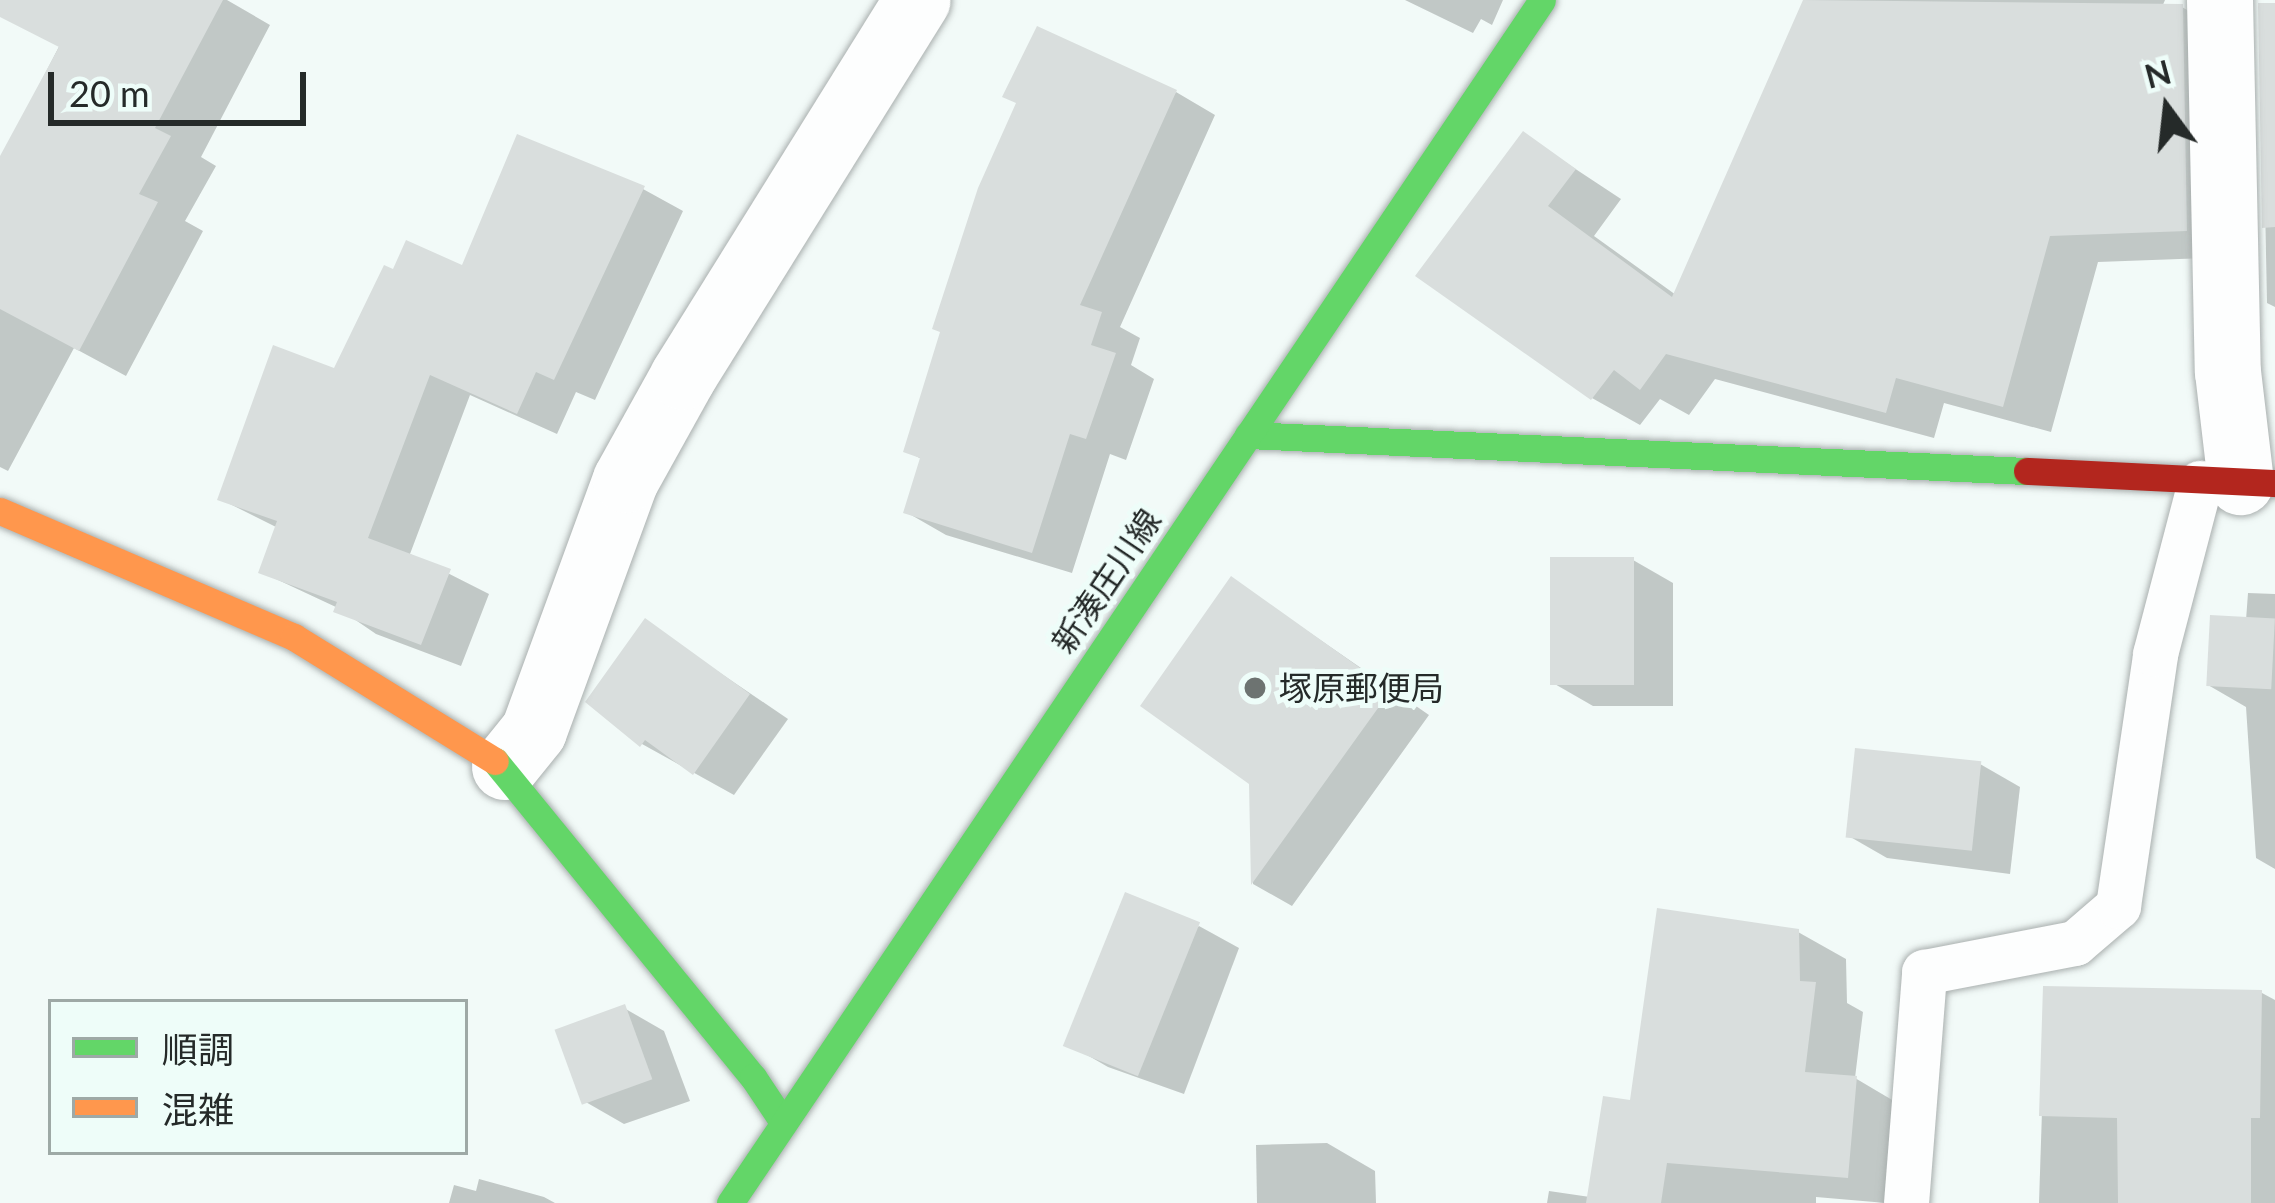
<!DOCTYPE html>
<html>
<head>
<meta charset="utf-8">
<style>
	body { margin:0 }
	#map { position:relative; width:2275px; height:1203px; overflow:hidden; background:#f2faf8; font-family:Lato,"Noto Sans JP",sans-serif }
	div>[style] { position:absolute }
	.shadow>* { inset:0; background:#0003 }
	.building>* { inset:0; background:#d9dedd; transform-origin:0 0 }
	.roads { filter:drop-shadow(0 0 3px #aab0af) drop-shadow(0 0 3px #aab0af) }
	.lane>* { height:45px; margin:-22.5px; padding:0 22.5px; transform-origin:22.5px; border-radius:22.5px; background:#fdfefe }
	.street>* { height:66px; margin:-33px; padding:0 33px; transform-origin:33px; border-radius:33px; background:#fdfefe }
	.fast>* { height:27px; margin:-13.5px; padding:0 13.5px; transform-origin:13.5px; border-radius:13.5px; background:#63d668 }
	.slow>* { height:27px; margin:-13.5px; padding:0 13.5px; transform-origin:13.5px; border-radius:13.5px; background:#ff974d }
	.jam>* { height:27px; margin:-13.5px; padding:0 13.5px; transform-origin:13.5px; border-radius:13.5px; background:#b3261e }
	.dots>* { width:33px; height:33px; translate:-50% -50%; box-sizing:border-box; border:6px solid #eefdf9; border-radius:50% }
	span { translate:-50% -50%; white-space:nowrap; text-align:center; line-height:1.15; -webkit-text-stroke:10px #eefdf9; paint-order:stroke }
	.street-label { font-size:33px; color:#252a29 }
	.poi-label { font-size:33px; color:#252a29 }
	.left { translate:0 -50%; text-align:left }
	.legend { position:absolute; left:48px; top:999px; width:420px; height:156px; box-sizing:border-box; background:#eefdf9; border:3px solid #9ea9a6; margin:0; padding:15px 21px; list-style:none; font-size:36px; color:#252a29 }
	.legend li { display:flex; align-items:center; gap:24px; height:60px }
	.legend b { width:60px; border:3px solid #9ea9a6 }
	.north { position:absolute; left:2107px; top:48px; width:120px; height:120px; -webkit-text-stroke:9px #eefdf9; paint-order:stroke; rotate:345deg; font-size:33px; font-weight:700; line-height:48px; text-align:center; color:#252a29 }
	.north::after { content:''; display:block; margin:auto; width:42px; height:54px; background:#252a29; clip-path:polygon(50% 0,100% 100%,50% 72%,0 100%) }
	.scale { position:absolute; left:48px; top:72px; width:258px; height:54px; box-sizing:border-box; border:6px solid #252a29; border-top:0; padding-left:15px; font-size:36px; line-height:42px; white-space:nowrap; color:#252a29; -webkit-text-stroke:9px #eefdf9; paint-order:stroke }
</style>
</head>
<body>
<div id="map">
	<div class="shadow">
		<i style="clip-path:polygon(83px 0,227px 0,270px 25px,201px 157px,216px 166px,185px 221px,203px 231px,126px 376px,74px 348px,8px 471px,0 467px,0 161px)"></i>
		<i style="clip-path:polygon(1405px 0,1503px 0,1492px 25px,1481px 19px,1473px 33px)"></i>
		<i style="clip-path:polygon(1806px 0,2165px 0,2162px 7px,2182px 7px,2230px 35px,2234px 257px,2098px 262px,2051px 432px,1944px 403px,1934px 438px,1715px 379px,1689px 415px,1660px 399px,1640px 425px,1592px 398px,1524px 135px,1621px 199px,1594px 236px,1676px 295px)"></i>
		<i style="clip-path:polygon(2261px 6px,2275px 6px,2275px 307px,2267px 303px)"></i>
		<i style="clip-path:polygon(1176px 92px,1215px 115px,1120px 327px,1140px 338px,1131px 365px,1154px 379px,1126px 460px,1110px 454px,1072px 573px,946px 535px,906px 512px,923px 460px,907px 451px)"></i>
		<i style="clip-path:polygon(643px 189px,683px 211px,595px 400px,576px 392px,557px 434px,470px 395px,410px 554px,489px 594px,461px 666px,376px 634px,338px 608px,261px 572px,278px 528px,220px 499px,335px 372px,464px 269px)"></i>
		<i style="clip-path:polygon(1633px 560px,1673px 583px,1673px 706px,1593px 706px,1553px 683px)"></i>
		<i style="clip-path:polygon(1232px 579px,1429px 715px,1292px 906px,1253px 884px,1252px 782px)"></i>
		<i style="clip-path:polygon(2248px 593px,2275px 594px,2275px 869px,2256px 858px,2246px 707px,2208px 685px,2246px 620px)"></i>
		<i style="clip-path:polygon(645px 622px,788px 719px,734px 795px,642px 744px)"></i>
		<i style="clip-path:polygon(1980px 764px,2020px 787px,2010px 874px,1887px 858px,1847px 835px)"></i>
		<i style="clip-path:polygon(1199px 926px,1239px 948px,1184px 1094px,1108px 1067px,1068px 1044px)"></i>
		<i style="clip-path:polygon(1798px 932px,1846px 959px,1847px 1003px,1863px 1012px,1855px 1078px,1904px 1107px,1886px 1203px,1816px 1197px,1816px 1203px,1547px 1203px,1549px 1191px,1590px 1197px,1632px 1104px)"></i>
		<i style="clip-path:polygon(2046px 989px,2262px 993px,2275px 1000px,2275px 1203px,2039px 1203px)"></i>
		<i style="clip-path:polygon(624px 1008px,664px 1031px,690px 1101px,624px 1124px,584px 1101px)"></i>
		<i style="clip-path:polygon(1327px 1143px,1375px 1171px,1376px 1203px,1257px 1203px,1256px 1145px)"></i>
		<i style="clip-path:polygon(479px 1179px,544px 1197px,555px 1203px,449px 1203px,454px 1185px,476px 1191px)"></i>
	</div>
	<div class="building">
		<i style="clip-path:polygon(0 0,223px 0,155px 128px,171px 136px,139px 194px,158px 202px,79px 351px,0 309px,0 156px,59px 47px,0 17px)"></i>
		<i style="clip-path:polygon(1803px 0,2183px 4px,2187px 231px,2050px 236px,2003px 407px,1896px 378px,1886px 413px,1666px 354px,1640px 390px,1614px 370px,1591px 400px,1415px 276px,1523px 131px,1576px 169px,1548px 206px,1672px 297px)"></i>
		<i style="clip-path:polygon(2258px 3px,2275px 3px,2275px 227px,2262px 228px)"></i>
		<i style="clip-path:polygon(1037px 26px,1177px 90px,1080px 305px,1102px 312px,1091px 345px,1116px 353px,1086px 439px,1070px 434px,1032px 553px,903px 513px,920px 458px,903px 452px,940px 332px,932px 329px,978px 188px,1016px 103px,1002px 97px)"></i>
		<i style="clip-path:polygon(517px 134px,645px 186px,554px 380px,536px 372px,517px 414px,430px 375px,368px 538px,451px 569px,421px 645px,333px 612px,337px 602px,258px 573px,277px 521px,217px 500px,273px 345px,334px 368px,384px 265px,393px 269px,406px 240px,462px 265px)"></i>
		<i style="left:1550px;top:557px;width:84px;height:128px"></i>
		<i style="clip-path:polygon(1231px 576px,1391px 690px,1251px 885px,1249px 784px,1140px 706px)"></i>
		<i style="left:2210px;top:615px;width:65px;height:71px;rotate:3deg"></i>
		<i style="clip-path:polygon(645px 618px,750px 694px,693px 775px,645px 740px,640px 747px,585px 702px)"></i>
		<i style="left:1855px;top:748px;width:127px;height:90px;rotate:6deg"></i>
		<i style="left:1125px;top:892px;width:81px;height:166px;rotate:22deg"></i>
		<i style="clip-path:polygon(1657px 908px,1799px 929px,1800px 981px,1816px 982px,1805px 1072px,1857px 1076px,1848px 1178px,1667px 1163px,1661px 1203px,1586px 1203px,1603px 1096px,1630px 1100px)"></i>
		<i style="clip-path:polygon(2043px 986px,2262px 990px,2260px 1118px,2251px 1118px,2251px 1203px,2118px 1203px,2117px 1118px,2039px 1116px)"></i>
		<i style="left:625px;top:1004px;width:80px;height:75px;rotate:70deg"></i>
	</div>
	<div class="roads">
		<div class="lane">
			<i style="left:1906px;top:1203px;width:232px;rotate:-85.5deg"></i>
			<i style="left:1924px;top:972px;width:154px;rotate:-10.9deg"></i>
			<i style="left:2075px;top:943px;width:57px;rotate:-40.7deg"></i>
			<i style="left:2118px;top:906px;width:255px;rotate:-81.6deg"></i>
			<i style="left:2155px;top:654px;width:177px;rotate:-75.3deg"></i>
		</div>
		<div class="street">
			<i style="left:2220px;top:0;width:372px;rotate:88.8deg"></i>
			<i style="left:2228px;top:372px;width:111px;rotate:83.3deg"></i>
			<i style="left:505px;top:767px;width:46px;rotate:-51.1deg"></i>
			<i style="left:534px;top:731px;width:267px;rotate:-69.9deg"></i>
			<i style="left:626px;top:480px;width:118px;rotate:-61deg"></i>
			<i style="left:683px;top:377px;width:444px;rotate:-58.1deg"></i>
		</div>
		<div class="fast">
			<i style="left:1248px;top:435px;width:780px;rotate:2.65deg"></i>
			<i style="left:495px;top:761px;width:408px;rotate:50.8deg"></i>
			<i style="left:753px;top:1077px;width:54px;rotate:56.3deg"></i>
			<i style="left:730px;top:1203px;width:1451px;rotate:-55.98deg"></i>
		</div>
		<div class="slow">
			<i style="left:0;top:511px;width:320px;rotate:23.2deg"></i>
			<i style="left:294px;top:637px;width:236px;rotate:31.7deg"></i>
		</div>
		<div class="jam">
			<i style="left:2027px;top:471px;width:248px;rotate:2.8deg"></i>
		</div>
	</div>
	<div class="dots">
		<i style="left:1255px;top:688px;background:#6d7371"></i>
	</div>
	<div class="street-label">
		<span style="left:1106px;top:581px;rotate:-56deg">新湊庄川線</span>
	</div>
	<div class="poi-label">
		<span class="left" style="left:1279px;top:688px">塚原郵便局</span>
	</div>
	<ul class="legend">
	<li><b style="height:15px;background:#63d668"></b>順調</li>
	<li><b style="height:15px;background:#ff974d"></b>混雑</li>
	</ul>
	<div class="north">N</div>
	<div class="scale">20 m</div>
</div>
</body>
</html>
